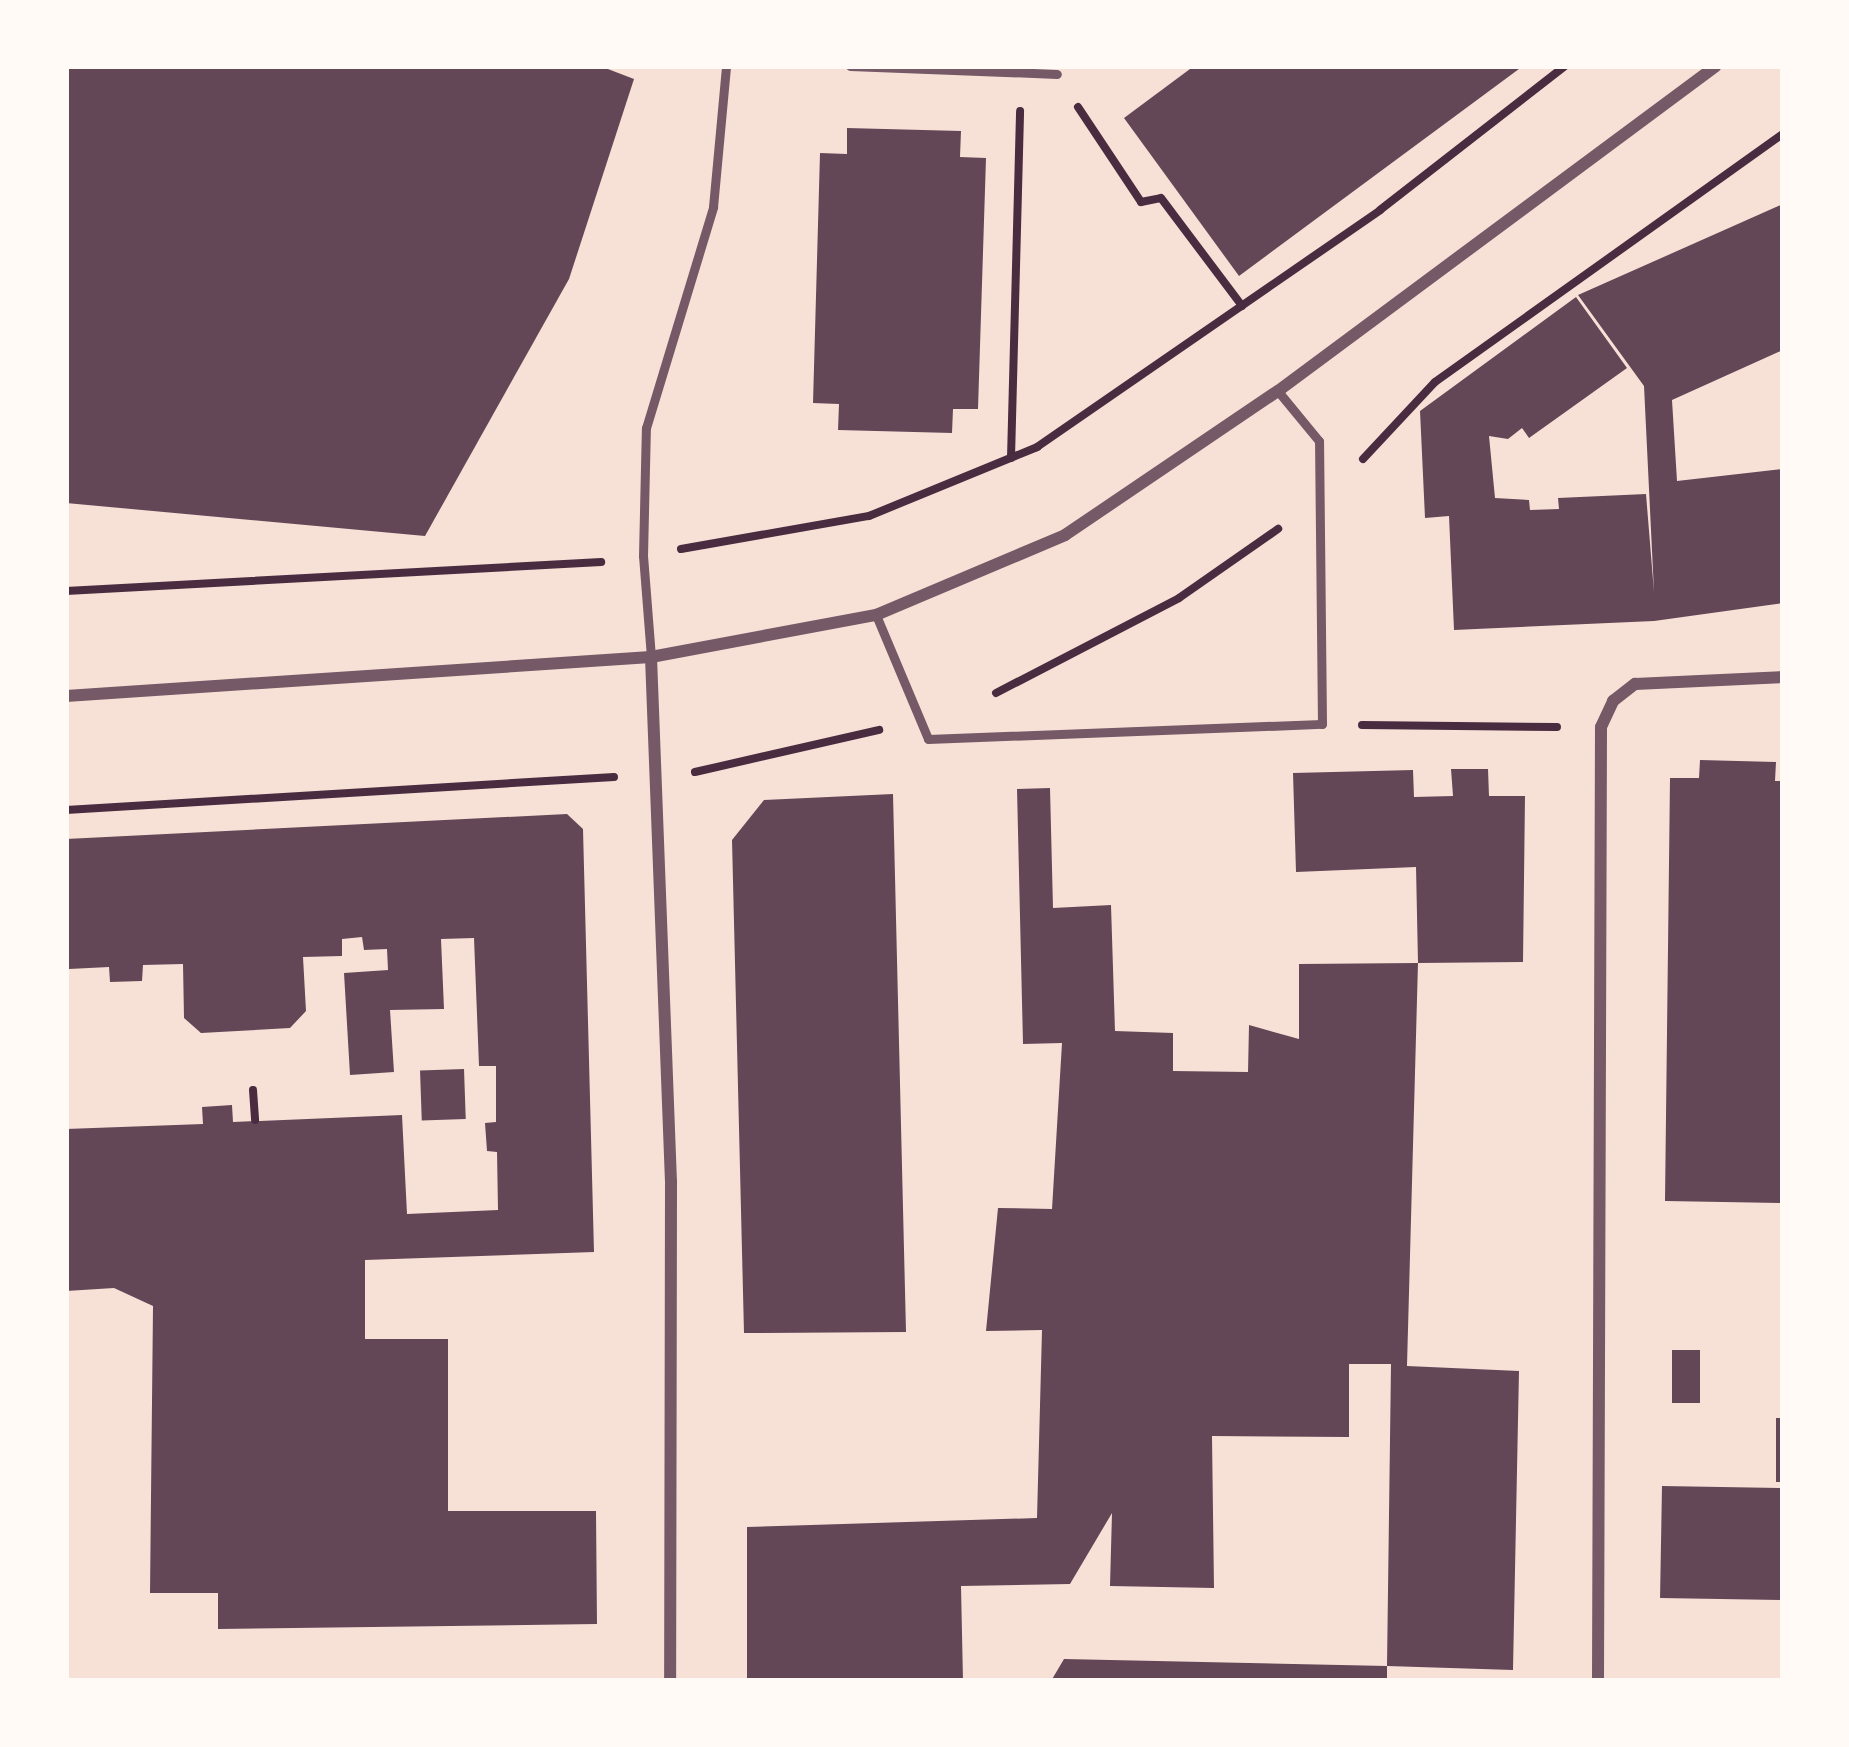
<!DOCTYPE html>
<html>
<head>
<meta charset="utf-8">
<style>
	body { margin:0 }
	#map { position:relative; width:1849px; height:1747px; overflow:hidden; background:#f7e1d7; font-family:Inter,sans-serif }
	div>[style] { position:absolute }
	.building>* { inset:0; background:#644757; transform-origin:0 0 }
	.path>* { height:8px; margin:-4px; padding:0 4px; transform-origin:4px; border-radius:4px; background:#4a2c40 }
	.service>* { height:9px; margin:-4.5px; padding:0 4.5px; transform-origin:4.5px; border-radius:4.5px; background:#755966 }
	.minor>* { height:12px; margin:-6px; padding:0 6px; transform-origin:6px; border-radius:6px; background:#755966 }
	span { translate:-50% -50%; white-space:nowrap; text-align:center; line-height:1.15; -webkit-text-stroke:12px #fffaf5; paint-order:stroke }
	.frame { position:absolute; inset:0; border:69px solid #fffaf5; pointer-events:none }
</style>
</head>
<body>
<div id="map">
	<div class="building">
		<i style="clip-path:polygon(66px 66px,600px 66px,634px 79px,569px 279px,425px 536px,66px 503px)"></i>
		<i style="clip-path:polygon(1194px 66px,1523px 66px,1239px 276px,1124px 118px)"></i>
		<i style="clip-path:polygon(847px 128px,961px 131px,960px 157px,986px 158px,978px 409px,953px 409px,952px 433px,838px 430px,839px 404px,813px 403px,820px 153px,847px 154px)"></i>
		<i style="clip-path:polygon(1783px 204px,1783px 350px,1672px 400px,1677px 481px,1783px 469px,1783px 603px,1654px 621px,1454px 630px,1449px 516px,1425px 518px,1420px 411px,1576px 297px,1627px 368px,1529px 438px,1522px 428px,1508px 439px,1489px 436px,1495px 498px,1529px 500px,1530px 510px,1559px 509px,1558px 498px,1646px 494px,1654px 592px,1644px 386px,1578px 295px)"></i>
		<i style="clip-path:polygon(1700px 760px,1776px 762px,1775px 781px,1783px 781px,1783px 1203px,1665px 1201px,1670px 778px,1699px 778px)"></i>
		<i style="clip-path:polygon(1451px 769px,1488px 769px,1489px 796px,1525px 796px,1523px 962px,1418px 963px,1416px 867px,1296px 872px,1293px 773px,1413px 770px,1414px 797px,1453px 796px)"></i>
		<i style="clip-path:polygon(1050px 788px,1053px 908px,1111px 905px,1115px 1031px,1173px 1033px,1173px 1071px,1248px 1072px,1249px 1025px,1299px 1039px,1299px 964px,1418px 963px,1407px 1366px,1519px 1371px,1513px 1670px,1387px 1666px,1387px 1681px,1051px 1681px,1064px 1659px,1387px 1666px,1391px 1364px,1349px 1364px,1349px 1437px,1212px 1436px,1214px 1588px,1110px 1586px,1112px 1513px,1070px 1584px,961px 1586px,963px 1681px,747px 1681px,747px 1527px,1037px 1518px,1042px 1330px,986px 1331px,998px 1208px,1052px 1209px,1062px 1043px,1023px 1044px,1017px 789px)"></i>
		<i style="clip-path:polygon(893px 794px,906px 1332px,744px 1333px,732px 840px,764px 800px)"></i>
		<i style="clip-path:polygon(567px 814px,583px 829px,594px 1252px,365px 1260px,365px 1339px,448px 1339px,448px 1511px,596px 1511px,597px 1624px,218px 1629px,218px 1593px,150px 1593px,153px 1306px,114px 1288px,66px 1291px,66px 1129px,203px 1124px,202px 1107px,232px 1105px,233px 1122px,402px 1115px,407px 1214px,498px 1210px,497px 1152px,487px 1151px,485px 1123px,496px 1122px,496px 1066px,479px 1066px,474px 938px,441px 939px,444px 1009px,390px 1010px,394px 1072px,350px 1075px,344px 973px,388px 970px,387px 949px,364px 950px,362px 937px,342px 939px,342px 956px,303px 957px,306px 1011px,290px 1028px,201px 1033px,184px 1018px,183px 964px,143px 965px,142px 981px,110px 982px,109px 967px,69px 969px,66px 839px)"></i>
		<i style="left:464px;top:1069px;width:50px;height:44px;rotate:88deg"></i>
		<i style="left:1672px;top:1350px;width:28px;height:53px"></i>
		<i style="left:1776px;top:1418px;width:7px;height:64px"></i>
		<i style="left:1662px;top:1486px;width:121px;height:112px;rotate:1deg"></i>
	</div>
	<div class="path">
		<i style="left:1078px;top:107px;width:114px;rotate:56.4deg"></i>
		<i style="left:1141px;top:202px;width:20px;rotate:-11deg"></i>
		<i style="left:1161px;top:198px;width:135px;rotate:53.1deg"></i>
		<i style="left:1011px;top:458px;width:347px;rotate:-88.5deg"></i>
		<i style="left:1363px;top:459px;width:105px;rotate:-46.9deg"></i>
		<i style="left:1435px;top:382px;width:427px;rotate:-35.5deg"></i>
		<i style="left:681px;top:549px;width:191px;rotate:-10deg"></i>
		<i style="left:869px;top:516px;width:182px;rotate:-22.3deg"></i>
		<i style="left:1037px;top:447px;width:417px;rotate:-34.6deg"></i>
		<i style="left:1380px;top:210px;width:234px;rotate:-37.9deg"></i>
		<i style="left:66px;top:591px;width:536px;rotate:-3.1deg"></i>
		<i style="left:996px;top:693px;width:206px;rotate:-27.4deg"></i>
		<i style="left:1179px;top:598px;width:121px;rotate:-34.9deg"></i>
		<i style="left:1362px;top:725px;width:195px;rotate:0.6deg"></i>
		<i style="left:695px;top:772px;width:189px;rotate:-12.9deg"></i>
		<i style="left:66px;top:810px;width:549px;rotate:-3.45deg"></i>
		<i style="left:253px;top:1090px;width:30px;rotate:86deg"></i>
	</div>
	<div class="service">
		<i style="left:850px;top:66px;width:207px;rotate:2.2deg"></i>
		<i style="left:876px;top:615px;width:134px;rotate:67.2deg"></i>
		<i style="left:928px;top:739px;width:394px;rotate:-2.2deg"></i>
		<i style="left:1322px;top:724px;width:283px;rotate:-90.6deg"></i>
		<i style="left:1319px;top:441px;width:65px;rotate:-129.4deg"></i>
		<i style="left:651px;top:657px;width:101px;rotate:-94.5deg"></i>
		<i style="left:643px;top:556px;width:128px;rotate:-88.7deg"></i>
		<i style="left:646px;top:428px;width:231px;rotate:-73.1deg"></i>
		<i style="left:713px;top:207px;width:142px;rotate:-84.7deg"></i>
	</div>
	<div class="minor">
		<i style="left:651px;top:657px;width:525px;rotate:87.82deg"></i>
		<i style="left:671px;top:1182px;width:499px;rotate:90.1deg"></i>
		<i style="left:66px;top:696px;width:586px;rotate:-3.81deg"></i>
		<i style="left:651px;top:657px;width:229px;rotate:-10.6deg"></i>
		<i style="left:876px;top:615px;width:205px;rotate:-22.9deg"></i>
		<i style="left:1065px;top:535px;width:257px;rotate:-34.1deg"></i>
		<i style="left:1278px;top:391px;width:545px;rotate:-36.58deg"></i>
		<i style="left:1598px;top:1681px;width:954px;rotate:-89.82deg"></i>
		<i style="left:1601px;top:727px;width:29px;rotate:-65deg"></i>
		<i style="left:1613px;top:701px;width:28px;rotate:-38deg"></i>
		<i style="left:1635px;top:684px;width:148px;rotate:-2.7deg"></i>
	</div>
	<div class="frame"></div>
</div>
</body>
</html>
